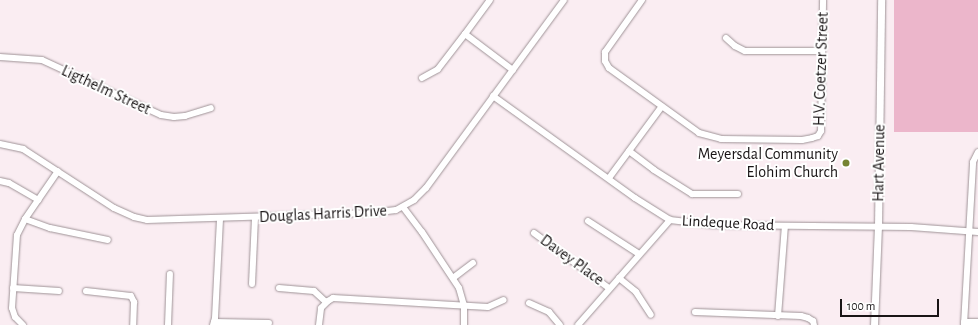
<!DOCTYPE html>
<html>
<head>
<meta charset="utf-8">
<style>
	body { margin:0 }
	#map { position:relative; width:978px; height:325px; overflow:hidden; background:#faedf2; font-family:"Alegreya Sans",sans-serif }
	div>[style] { position:absolute }
	.green>* { inset:0; background:#ecb6cb; transform-origin:0 0 }
	.roads { filter:drop-shadow(0 0 1px #9f9397) drop-shadow(0 0 1px #9f9397) }
	.minor>* { height:6px; margin:-3px; padding:0 3px; transform-origin:3px; border-radius:3px; background:#fff }
	.tertiary>* { height:7px; margin:-3.5px; padding:0 3.5px; transform-origin:3.5px; border-radius:3.5px; background:#fff }
	.dots>* { width:11px; height:11px; translate:-50% -50%; box-sizing:border-box; border:2px solid #fff; border-radius:50% }
	span { translate:-50% -50%; white-space:nowrap; text-align:center; line-height:1.15; -webkit-text-stroke:4px #fff; paint-order:stroke }
	.street-label { font-size:16px; color:#191516 }
	.poi-label { font-size:16px; color:#191516 }
	.right { translate:-100% -50%; text-align:right }
	.scale { position:absolute; left:840px; top:299px; width:99px; height:18px; box-sizing:border-box; border:2px solid #191516; border-top:0; padding-left:5px; font-size:12px; line-height:14px; white-space:nowrap; color:#191516; -webkit-text-stroke:3px #fff; paint-order:stroke }
</style>
</head>
<body>
<div id="map">
	<div class="green">
		<i style="left:894px;top:0;width:84px;height:132px"></i>
	</div>
	<div class="roads">
		<div class="minor">
			<i style="left:642px;top:0;width:64px;rotate:125.4deg"></i>
			<i style="left:605px;top:52px;width:9px;rotate:90deg"></i>
			<i style="left:605px;top:61px;width:8px;rotate:60deg"></i>
			<i style="left:609px;top:68px;width:111px;rotate:35.8deg"></i>
			<i style="left:699px;top:133px;width:23px;rotate:15deg"></i>
			<i style="left:721px;top:139px;width:81px;rotate:0.7deg"></i>
			<i style="left:802px;top:140px;width:10px;rotate:-11deg"></i>
			<i style="left:812px;top:138px;width:6px;rotate:-18deg"></i>
			<i style="left:818px;top:136px;width:6px;rotate:-59deg"></i>
			<i style="left:821px;top:131px;width:131px;rotate:-89.1deg"></i>
			<i style="left:465px;top:34px;width:42px;rotate:-53.7deg"></i>
			<i style="left:726px;top:38px;width:12px;rotate:42deg"></i>
			<i style="left:735px;top:46px;width:11px;rotate:27deg"></i>
			<i style="left:745px;top:51px;width:77px"></i>
			<i style="left:0;top:57px;width:42px;rotate:4.1deg"></i>
			<i style="left:42px;top:60px;width:131px;rotate:24.8deg"></i>
			<i style="left:161px;top:115px;width:13px;rotate:9deg"></i>
			<i style="left:174px;top:117px;width:11px;rotate:-5deg"></i>
			<i style="left:185px;top:116px;width:27px;rotate:-17deg"></i>
			<i style="left:422px;top:78px;width:18px;rotate:-29deg"></i>
			<i style="left:438px;top:69px;width:44px;rotate:-52.4deg"></i>
			<i style="left:465px;top:34px;width:60px;rotate:36.9deg"></i>
			<i style="left:493px;top:96px;width:175px;rotate:35.7deg"></i>
			<i style="left:635px;top:198px;width:41px;rotate:32.2deg"></i>
			<i style="left:670px;top:220px;width:43px;rotate:6.6deg"></i>
			<i style="left:713px;top:225px;width:198px;rotate:0.6deg"></i>
			<i style="left:911px;top:227px;width:67px;rotate:4.3deg"></i>
			<i style="left:0;top:144px;width:24px;rotate:12deg"></i>
			<i style="left:23px;top:149px;width:108px;rotate:33deg"></i>
			<i style="left:114px;top:208px;width:22px;rotate:24deg"></i>
			<i style="left:134px;top:217px;width:13px;rotate:13deg"></i>
			<i style="left:147px;top:220px;width:224px;rotate:-1.8deg"></i>
			<i style="left:371px;top:213px;width:25px;rotate:-7deg"></i>
			<i style="left:396px;top:210px;width:21px;rotate:-29deg"></i>
			<i style="left:414px;top:200px;width:17px;rotate:-45deg"></i>
			<i style="left:426px;top:188px;width:233px;rotate:-53.7deg"></i>
			<i style="left:629px;top:151px;width:31px;rotate:37deg"></i>
			<i style="left:654px;top:170px;width:45px;rotate:32.3deg"></i>
			<i style="left:692px;top:194px;width:46px"></i>
			<i style="left:609px;top:178px;width:89px;rotate:-53.6deg"></i>
			<i style="left:0;top:181px;width:9px;rotate:13deg"></i>
			<i style="left:9px;top:183px;width:34px;rotate:30deg"></i>
			<i style="left:403px;top:207px;width:31px;rotate:53deg"></i>
			<i style="left:422px;top:232px;width:67px;rotate:56.5deg"></i>
			<i style="left:459px;top:288px;width:18px;rotate:74deg"></i>
			<i style="left:464px;top:305px;width:20px;rotate:90deg"></i>
			<i style="left:25px;top:219px;width:27px;rotate:20deg"></i>
			<i style="left:50px;top:228px;width:59px;rotate:11.7deg"></i>
			<i style="left:588px;top:221px;width:61px;rotate:32.9deg"></i>
			<i style="left:534px;top:233px;width:93px;rotate:36.3deg"></i>
			<i style="left:453px;top:278px;width:25px;rotate:-37deg"></i>
			<i style="left:619px;top:278px;width:22px;rotate:39deg"></i>
			<i style="left:636px;top:292px;width:27px;rotate:57deg"></i>
			<i style="left:252px;top:284px;width:67px;rotate:-87.4deg"></i>
			<i style="left:13px;top:288px;width:46px;rotate:3.7deg"></i>
			<i style="left:279px;top:288px;width:35px;rotate:5deg"></i>
			<i style="left:314px;top:291px;width:16px;rotate:43deg"></i>
			<i style="left:86px;top:291px;width:45px;rotate:6.3deg"></i>
			<i style="left:131px;top:296px;width:7px;rotate:63deg"></i>
			<i style="left:134px;top:302px;width:23px;rotate:92deg"></i>
			<i style="left:529px;top:303px;width:22px;rotate:24deg"></i>
			<i style="left:549px;top:312px;width:17px;rotate:50deg"></i>
			<i style="left:695px;top:312px;width:106px;rotate:2.2deg"></i>
			<i style="left:801px;top:316px;width:7px;rotate:16deg"></i>
			<i style="left:808px;top:318px;width:6px;rotate:31deg"></i>
			<i style="left:813px;top:321px;width:4px;rotate:76deg"></i>
			<i style="left:778px;top:316px;width:90px;rotate:-85.6deg"></i>
			<i style="left:214px;top:322px;width:55px;rotate:1deg"></i>
			<i style="left:964px;top:322px;width:14px"></i>
			<i style="left:23px;top:325px;width:11px;rotate:-135deg"></i>
			<i style="left:15px;top:317px;width:9px;rotate:-108deg"></i>
			<i style="left:12px;top:308px;width:73px;rotate:-86.1deg"></i>
			<i style="left:17px;top:235px;width:18px;rotate:-63deg"></i>
			<i style="left:25px;top:219px;width:58px;rotate:-55.5deg"></i>
			<i style="left:168px;top:325px;width:51px;rotate:-87.8deg"></i>
			<i style="left:213px;top:325px;width:7px;rotate:-74deg"></i>
			<i style="left:215px;top:318px;width:100px;rotate:-87.1deg"></i>
			<i style="left:319px;top:325px;width:17px;rotate:-83deg"></i>
			<i style="left:321px;top:308px;width:10px;rotate:-45deg"></i>
			<i style="left:328px;top:301px;width:6px;rotate:-31deg"></i>
			<i style="left:333px;top:298px;width:155px;rotate:3.3deg"></i>
			<i style="left:488px;top:307px;width:17px;rotate:-24deg"></i>
			<i style="left:578px;top:325px;width:140px;rotate:-48.8deg"></i>
			<i style="left:964px;top:325px;width:163px;rotate:-86.8deg"></i>
			<i style="left:973px;top:162px;width:11px;rotate:-63deg"></i>
		</div>
		<div class="tertiary">
			<i style="left:874px;top:325px;width:98px;rotate:-87.7deg"></i>
			<i style="left:878px;top:227px;width:227px;rotate:-89.2deg"></i>
		</div>
	</div>
	<div class="dots">
		<i style="left:846px;top:163px;background:#768533"></i>
	</div>
	<div class="street-label">
		<span style="left:821px;top:69px;rotate:-88deg">H.V. Coetzer Street</span>
		<span style="left:106px;top:90px;rotate:25deg">Ligthelm Street</span>
		<span style="left:879px;top:163px;rotate:-89deg">Hart Avenue</span>
		<span style="left:323px;top:214px;rotate:-3deg">Douglas Harris Drive</span>
		<span style="left:728px;top:223px;rotate:3deg">Lindeque Road</span>
		<span style="left:572px;top:260px;rotate:36deg">Davey Place</span>
	</div>
	<div class="poi-label">
		<span class="right" style="left:838px;top:163px">Meyersdal Community<br>Elohim Church</span>
	</div>
	<div class="scale">100 m</div>
</div>
</body>
</html>
